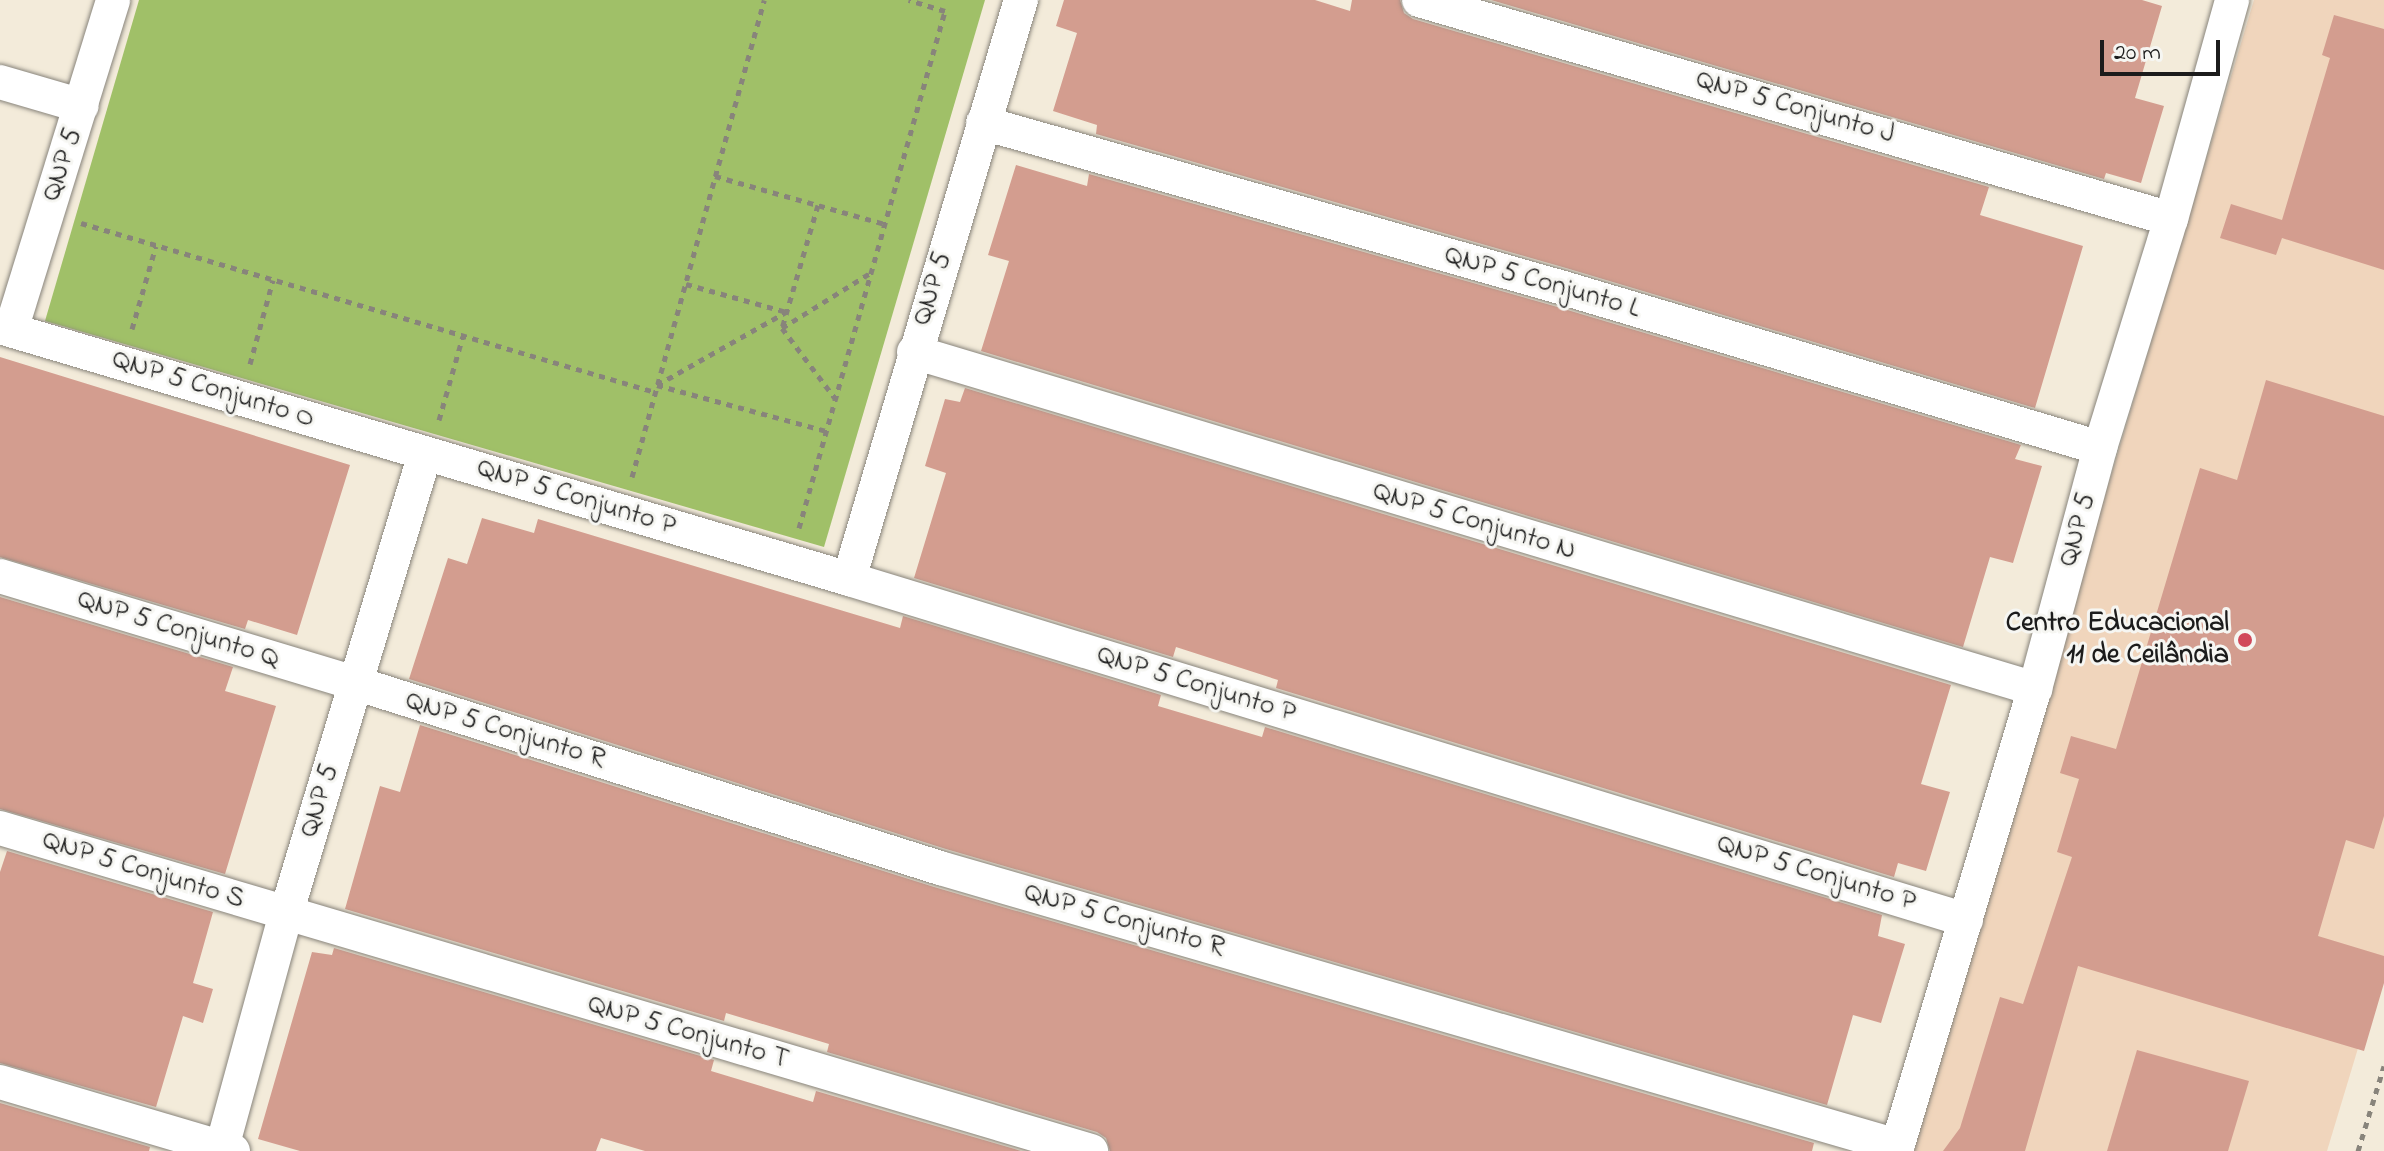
<!DOCTYPE html>
<html>
<head>
<meta charset="utf-8">
<style>
	body { margin:0 }
	#map { position:relative; width:2384px; height:1151px; overflow:hidden; background:#f3ebda; font-family:"Indie Flower",sans-serif }
	div>[style] { position:absolute }
	.built>* { inset:0; background:#f0d5bc }
	.green>* { inset:0; background:#a0c068 }
	.building>* { inset:0; background:#d39d8f }
	.path>* { height:5px; margin-top:-2.5px; transform-origin:0; background:repeating-linear-gradient(90deg,#88847b 0 6px,transparent 0 12px) }
	.roads { filter:drop-shadow(0 0 2px #88847b) drop-shadow(0 0 2px #88847b) }
	.minor>* { height:34px; margin:-17px; padding:0 17px; transform-origin:17px; border-radius:17px; background:#fff }
	.dots>* { width:22px; height:22px; translate:-50% -50%; box-sizing:border-box; border:4px solid #f6f6f2; border-radius:50% }
	span { translate:-50% -50%; white-space:nowrap; text-align:center; line-height:1.15; -webkit-text-stroke:6px #f6f6f2; paint-order:stroke }
	.street-label { font-size:28px; color:#1c1c1c }
	.poi-label { font-size:28px; color:#1c1c1c; font-weight:700 }
	.right { translate:-100% -50%; text-align:right }
	.scale { position:absolute; left:2100px; top:40px; width:120px; height:36px; box-sizing:border-box; border:4px solid #1c1c1c; border-top:0; padding-left:10px; font-size:24px; line-height:28px; white-space:nowrap; color:#1c1c1c; -webkit-text-stroke:6px #f6f6f2; paint-order:stroke }
</style>
</head>
<body>
<div id="map">
	<div class="built">
		<i style="clip-path:polygon(2254px 0,2384px 0,2384px 962px,2327px 1151px,1908px 1151px)"></i>
	</div>
	<div class="green">
		<i style="clip-path:polygon(139px 0,985px 0,824px 547px,45px 321px)"></i>
	</div>
	<div class="building">
		<i style="clip-path:polygon(1064px 0,1315px 0,1350px 11px,1352px 0,1400px 0,1404px 13px,1413px 19px,1989px 187px,1980px 215px,2083px 246px,2035px 408px,1566px 268px,1096px 134px,1097px 125px,1053px 111px,1077px 33px,1056px 26px)"></i>
		<i style="clip-path:polygon(1491px 0,2142px 0,2162px 6px,2135px 98px,2164px 106px,2141px 183px,2106px 173px,2104px 179px)"></i>
		<i style="clip-path:polygon(2334px 15px,2384px 29px,2384px 270px,2282px 238px,2276px 255px,2220px 238px,2231px 204px,2282px 220px,2330px 58px,2322px 55px)"></i>
		<i style="clip-path:polygon(1016px 165px,1087px 186px,1089px 174px,1554px 306px,2021px 445px,2015px 459px,2042px 466px,2013px 563px,1990px 557px,1963px 647px,981px 351px,1009px 261px,988px 255px)"></i>
		<i style="clip-path:polygon(0 357px,350px 465px,297px 635px,248px 620px,245px 629px,0 557px)"></i>
		<i style="clip-path:polygon(2266px 380px,2384px 416px,2384px 816px,2374px 849px,2346px 840px,2318px 936px,2384px 956px,2384px 983px,2364px 1051px,2078px 966px,2025px 1151px,1943px 1151px,1960px 1128px,2000px 997px,2023px 1004px,2072px 857px,2057px 852px,2079px 779px,2060px 773px,2071px 736px,2116px 749px,2200px 468px,2237px 480px)"></i>
		<i style="clip-path:polygon(965px 388px,1951px 685px,1921px 784px,1950px 792px,1926px 871px,1898px 863px,1894px 877px,1276px 688px,1278px 680px,1176px 647px,1173px 657px,914px 578px,946px 473px,925px 466px,945px 399px,960px 402px)"></i>
		<i style="clip-path:polygon(482px 518px,534px 533px,538px 519px,900px 628px,903px 616px,1161px 695px,1158px 706px,1262px 737px,1265px 727px,1882px 915px,1878px 936px,1905px 944px,1881px 1023px,1853px 1015px,1827px 1105px,946px 849px,409px 679px,448px 558px,467px 564px)"></i>
		<i style="clip-path:polygon(0 597px,233px 667px,225px 691px,276px 706px,225px 874px,0 809px)"></i>
		<i style="clip-path:polygon(420px 725px,934px 887px,1814px 1143px,1812px 1151px,1110px 1151px,1106px 1138px,1097px 1132px,827px 1052px,829px 1044px,726px 1013px,724px 1021px,345px 909px,380px 786px,400px 792px)"></i>
		<i style="clip-path:polygon(7px 851px,213px 912px,193px 983px,213px 989px,203px 1023px,183px 1016px,156px 1107px,0 1063px,0 872px)"></i>
		<i style="clip-path:polygon(334px 948px,714px 1060px,711px 1071px,813px 1102px,816px 1091px,1021px 1151px,645px 1151px,601px 1138px,596px 1151px,300px 1151px,258px 1139px,312px 952px,332px 955px)"></i>
		<i style="clip-path:polygon(2137px 1050px,2249px 1081px,2228px 1151px,2107px 1151px)"></i>
		<i style="clip-path:polygon(0 1103px,150px 1147px,149px 1151px,0 1151px)"></i>
	</div>
	<div class="path">
		<i style="left:715px;top:176px;width:177px;rotate:15.8deg"></i>
		<i style="left:818px;top:205px;width:128px;rotate:106.3deg"></i>
		<i style="left:782px;top:328px;width:106px;rotate:-31.9deg"></i>
		<i style="left:81px;top:223px;width:598px;rotate:16.41deg"></i>
		<i style="left:686px;top:284px;width:105px;rotate:15.5deg"></i>
		<i style="left:782px;top:328px;width:88px;rotate:52.9deg"></i>
		<i style="left:132px;top:329px;width:86px;rotate:-73.9deg"></i>
		<i style="left:250px;top:364px;width:87px;rotate:-74.7deg"></i>
		<i style="left:657px;top:385px;width:175px;rotate:15.2deg"></i>
		<i style="left:657px;top:385px;width:148px;rotate:-29.5deg"></i>
		<i style="left:439px;top:420px;width:87px;rotate:-74.1deg"></i>
		<i style="left:632px;top:477px;width:495px;rotate:-74.5deg"></i>
		<i style="left:799px;top:528px;width:537px;rotate:-74.23deg"></i>
		<i style="left:945px;top:11px;width:38px;rotate:-163deg"></i>
		<i style="left:2358px;top:1151px;width:89px;rotate:-73deg"></i>
	</div>
	<div class="roads">
		<div class="minor">
			<i style="left:1419px;top:0;width:783px;rotate:16.24deg"></i>
			<i style="left:0;top:82px;width:85px;rotate:16.3deg"></i>
			<i style="left:983px;top:123px;width:600px;rotate:15.87deg"></i>
			<i style="left:1560px;top:287px;width:563px;rotate:16.6deg"></i>
			<i style="left:0;top:327px;width:886px;rotate:16.53deg"></i>
			<i style="left:849px;top:579px;width:1168px;rotate:16.98deg"></i>
			<i style="left:11px;top:330px;width:345px;rotate:-72.8deg"></i>
			<i style="left:914px;top:352px;width:1171px;rotate:16.73deg"></i>
			<i style="left:0;top:576px;width:371px;rotate:16.8deg"></i>
			<i style="left:355px;top:683px;width:614px;rotate:17.55deg"></i>
			<i style="left:940px;top:868px;width:997px;rotate:16.2deg"></i>
			<i style="left:849px;top:579px;width:604px;rotate:-73.46deg"></i>
			<i style="left:0;top:828px;width:1138px;rotate:16.49deg"></i>
			<i style="left:0;top:1082px;width:243px;rotate:16.5deg"></i>
			<i style="left:221px;top:1151px;width:246px;rotate:-74.7deg"></i>
			<i style="left:286px;top:914px;width:481px;rotate:-73.2deg"></i>
			<i style="left:1896px;top:1151px;width:482px;rotate:-73.3deg"></i>
			<i style="left:2035px;top:689px;width:250px;rotate:-74.9deg"></i>
			<i style="left:2100px;top:448px;width:240px;rotate:-72.8deg"></i>
			<i style="left:2171px;top:219px;width:227px;rotate:-74.4deg"></i>
		</div>
	</div>
	<div class="dots">
		<i style="left:2245px;top:640px;background:#d1495b"></i>
	</div>
	<div class="street-label">
		<span style="left:1795px;top:108px;rotate:16deg">QNP 5 Conjunto J</span>
		<span style="left:63px;top:165px;rotate:-72deg">QNP 5</span>
		<span style="left:1542px;top:283px;rotate:16deg">QNP 5 Conjunto L</span>
		<span style="left:933px;top:289px;rotate:-73deg">QNP 5</span>
		<span style="left:213px;top:390px;rotate:17deg">QNP 5 Conjunto O</span>
		<span style="left:576px;top:498px;rotate:17deg">QNP 5 Conjunto P</span>
		<span style="left:1474px;top:522px;rotate:17deg">QNP 5 Conjunto N</span>
		<span style="left:2078px;top:530px;rotate:-75deg">QNP 5</span>
		<span style="left:178px;top:630px;rotate:17deg">QNP 5 Conjunto Q</span>
		<span style="left:1196px;top:685px;rotate:17deg">QNP 5 Conjunto P</span>
		<span style="left:505px;top:731px;rotate:17deg">QNP 5 Conjunto R</span>
		<span style="left:320px;top:801px;rotate:-73deg">QNP 5</span>
		<span style="left:143px;top:871px;rotate:17deg">QNP 5 Conjunto S</span>
		<span style="left:1816px;top:874px;rotate:17deg">QNP 5 Conjunto P</span>
		<span style="left:1124px;top:921px;rotate:16deg">QNP 5 Conjunto R</span>
		<span style="left:688px;top:1033px;rotate:16deg">QNP 5 Conjunto T</span>
	</div>
	<div class="poi-label">
		<span class="right" style="left:2229px;top:640px">Centro Educacional<br>11 de Ceilândia</span>
	</div>
	<div class="scale">20 m</div>
</div>
</body>
</html>
